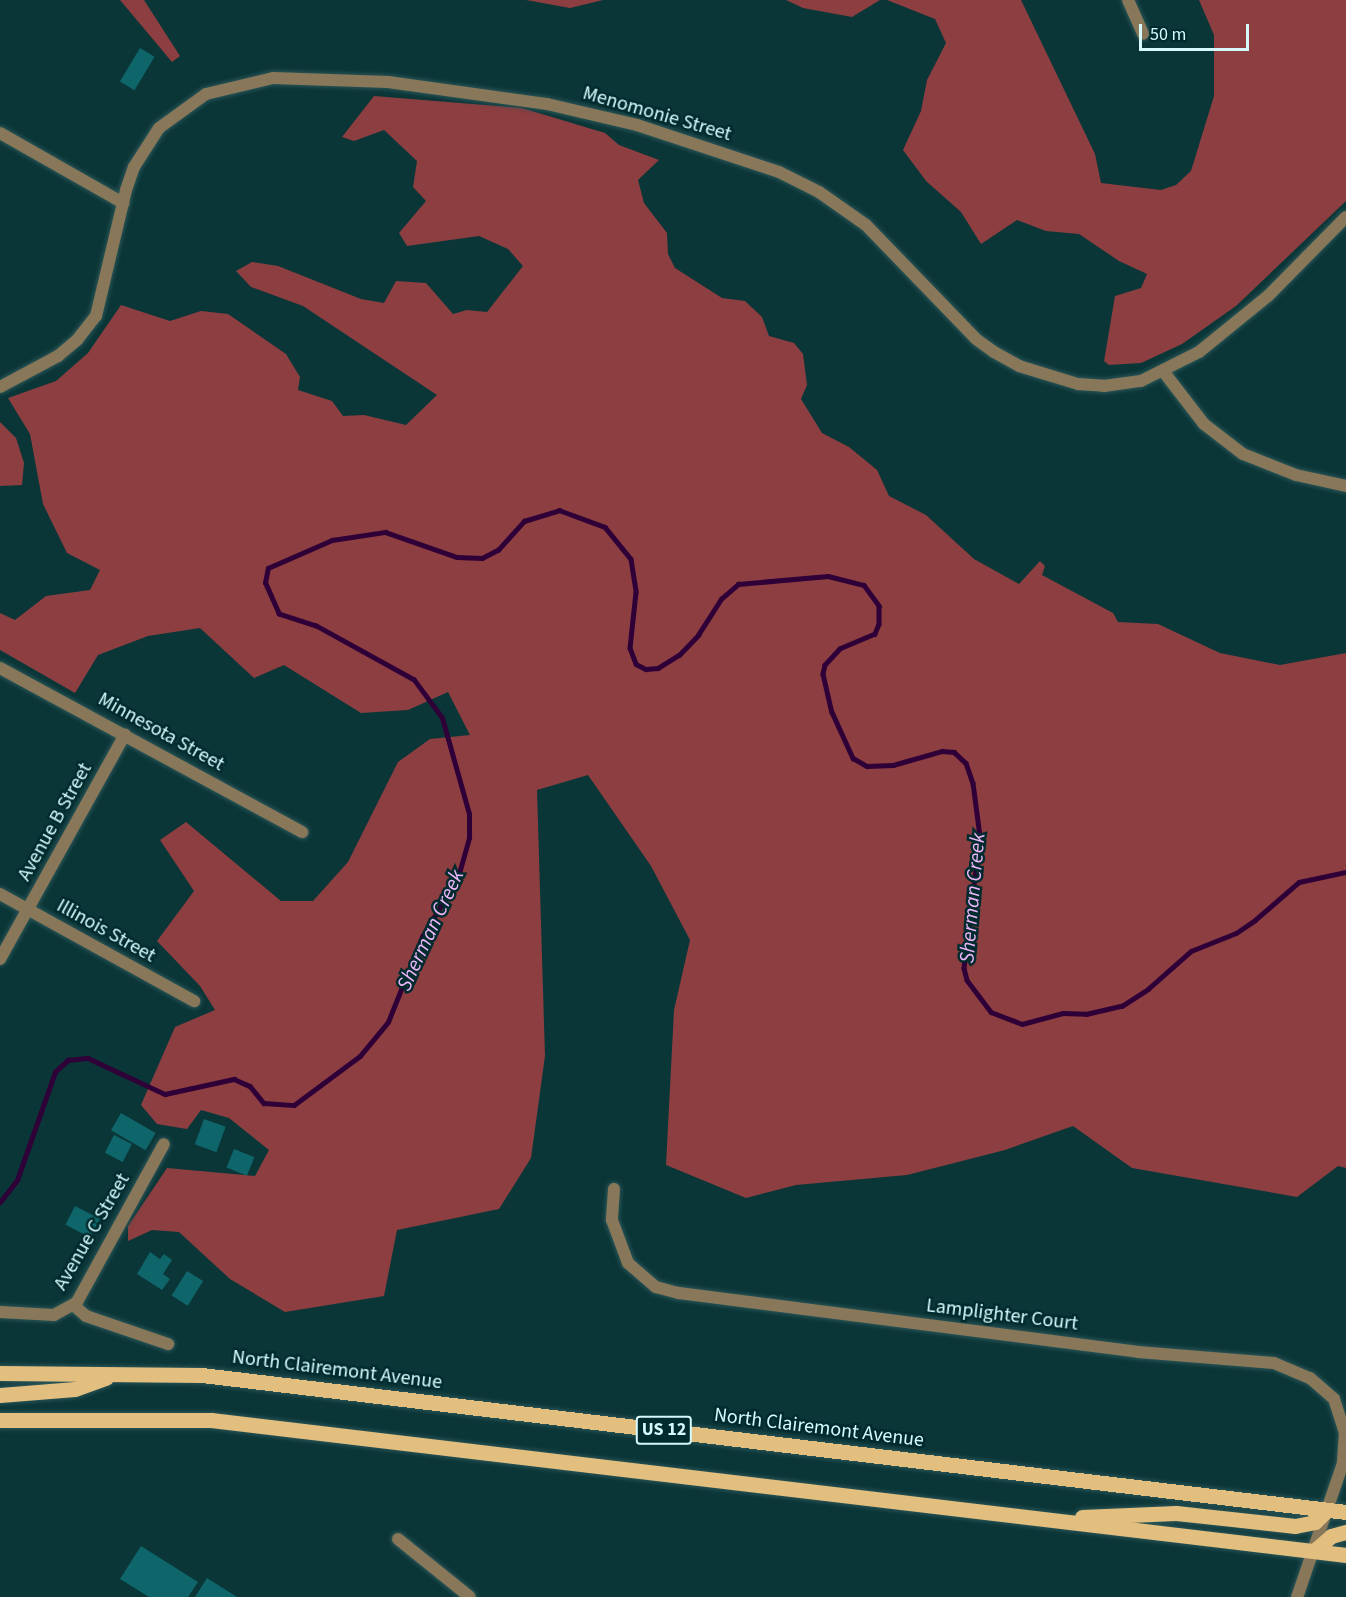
<!DOCTYPE html>
<html>
<head>
<meta charset="utf-8">
<style>
	body { margin:0 }
	#map { position:relative; width:1346px; height:1597px; overflow:hidden; background:#0b3638; font-family:"Source Sans 3",sans-serif }
	div>[style] { position:absolute }
	.forest>* { inset:0; background:#8c3e40 }
	.stream>* { height:4.5px; margin:-2.25px; padding:0 2.25px; transform-origin:2.25px; border-radius:2.25px; background:#2f0038 }
	.building>* { inset:0; background:#0e656a; transform-origin:0 0 }
	.roads { filter:drop-shadow(0 0 2px #2b5557) drop-shadow(0 0 2px #2b5557) }
	.minor>* { height:12px; margin:-6px; padding:0 6px; transform-origin:6px; border-radius:6px; background:#887759 }
	.primary>* { height:15px; margin:-7.5px; padding:0 7.5px; transform-origin:7.5px; border-radius:7.5px; background:#e2be7f }
	span { translate:-50% -50%; white-space:nowrap; text-align:center; line-height:1.15; -webkit-text-stroke:5px #002b2e; paint-order:stroke }
	.shield-label span { padding:2px 4px; background:#002b2e; border:2px solid; border-radius:4px; -webkit-text-stroke-width:0 }
	.shield-label { font-size:18px; color:#d6fafc; font-weight:700 }
	.street-label { font-size:20px; color:#d6fafc }
	.water-label { font-size:21px; color:#efb7fa; font-style:italic }
	.scale { position:absolute; left:1139px; top:24px; width:110px; height:27px; box-sizing:border-box; border:3px solid #d6fafc; border-top:0; padding-left:8px; font-size:18px; line-height:21px; white-space:nowrap; color:#d6fafc; -webkit-text-stroke:4px #002b2e; paint-order:stroke }
</style>
</head>
<body>
<div id="map">
	<div class="forest">
		<i style="clip-path:polygon(120px 0,144px 0,180px 56px,172px 62px)"></i>
		<i style="clip-path:polygon(526px 0,603px 0,570px 8px)"></i>
		<i style="clip-path:polygon(786px 0,880px 0,852px 17px,803px 8px)"></i>
		<i style="clip-path:polygon(887px 0,1021px 0,1095px 154px,1101px 183px,1161px 190px,1176px 185px,1191px 171px,1214px 96px,1214px 35px,1199px 0,1346px 0,1346px 201px,1236px 306px,1182px 344px,1141px 363px,1109px 365px,1104px 361px,1115px 296px,1141px 288px,1147px 274px,1119px 261px,1079px 234px,1046px 231px,1017px 220px,981px 244px,961px 212px,926px 181px,903px 150px,921px 111px,927px 80px,946px 43px,935px 19px)"></i>
		<i style="clip-path:polygon(374px 96px,522px 108px,605px 133px,619px 145px,659px 160px,638px 180px,644px 203px,667px 233px,668px 254px,675px 268px,722px 298px,745px 301px,762px 317px,769px 336px,794px 343px,803px 354px,807px 385px,801px 399px,822px 433px,849px 447px,877px 470px,889px 496px,926px 515px,974px 559px,1019px 584px,1040px 561px,1045px 566px,1042px 575px,1113px 613px,1118px 622px,1158px 624px,1220px 653px,1280px 665px,1346px 653px,1346px 1168px,1338px 1166px,1297px 1197px,1132px 1168px,1073px 1126px,1005px 1150px,907px 1175px,796px 1185px,746px 1198px,666px 1165px,674px 1010px,690px 940px,651px 866px,588px 775px,537px 790px,545px 1056px,531px 1158px,499px 1209px,397px 1230px,384px 1296px,285px 1312px,230px 1279px,179px 1232px,152px 1230px,128px 1241px,128px 1226px,167px 1168px,255px 1176px,269px 1150px,229px 1118px,201px 1110px,187px 1129px,157px 1124px,141px 1105px,175px 1027px,215px 1010px,200px 986px,157px 941px,194px 891px,160px 840px,186px 822px,281px 901px,313px 901px,348px 862px,398px 762px,430px 739px,470px 735px,448px 692px,408px 710px,361px 713px,284px 665px,254px 678px,200px 628px,148px 636px,98px 655px,75px 693px,0 650px,0 613px,15px 620px,46px 596px,90px 590px,100px 570px,67px 553px,43px 504px,30px 434px,8px 398px,56px 381px,88px 353px,121px 305px,170px 321px,201px 311px,228px 314px,286px 354px,300px 377px,298px 390px,332px 401px,343px 416px,364px 415px,406px 425px,437px 395px,303px 306px,251px 287px,236px 271px,252px 262px,278px 266px,361px 299px,384px 303px,396px 281px,426px 283px,453px 314px,467px 310px,487px 312px,523px 266px,508px 249px,479px 236px,407px 246px,399px 233px,426px 201px,413px 187px,417px 161px,384px 130px,354px 141px,342px 137px)"></i>
		<i style="clip-path:polygon(0 422px,16px 438px,24px 463px,22px 485px,0 486px)"></i>
	</div>
	<div class="stream">
		<i style="left:0;top:1202px;width:28px;rotate:-52deg"></i>
		<i style="left:17px;top:1180px;width:114px;rotate:-70.6deg"></i>
		<i style="left:55px;top:1072px;width:18px;rotate:-43deg"></i>
		<i style="left:68px;top:1060px;width:20px;rotate:-6deg"></i>
		<i style="left:88px;top:1058px;width:85px;rotate:25.1deg"></i>
		<i style="left:165px;top:1094px;width:71px;rotate:-12.3deg"></i>
		<i style="left:234px;top:1079px;width:17px;rotate:24deg"></i>
		<i style="left:250px;top:1086px;width:22px;rotate:51deg"></i>
		<i style="left:264px;top:1103px;width:30px;rotate:4deg"></i>
		<i style="left:294px;top:1105px;width:82px;rotate:-36.6deg"></i>
		<i style="left:360px;top:1056px;width:44px;rotate:-50.5deg"></i>
		<i style="left:388px;top:1022px;width:92px;rotate:-68.2deg"></i>
		<i style="left:422px;top:937px;width:70px;rotate:-59deg"></i>
		<i style="left:458px;top:877px;width:41px;rotate:-74.2deg"></i>
		<i style="left:469px;top:838px;width:24px;rotate:-90deg"></i>
		<i style="left:469px;top:814px;width:100px;rotate:-105.7deg"></i>
		<i style="left:442px;top:718px;width:47px;rotate:-126.4deg"></i>
		<i style="left:414px;top:680px;width:112px;rotate:-151.1deg"></i>
		<i style="left:316px;top:626px;width:39px;rotate:-162deg"></i>
		<i style="left:279px;top:614px;width:34px;rotate:-114deg"></i>
		<i style="left:265px;top:583px;width:15px;rotate:-79deg"></i>
		<i style="left:268px;top:568px;width:70px;rotate:-23.6deg"></i>
		<i style="left:332px;top:540px;width:54px;rotate:-8.6deg"></i>
		<i style="left:385px;top:532px;width:76px;rotate:19.1deg"></i>
		<i style="left:457px;top:557px;width:25px;rotate:2deg"></i>
		<i style="left:482px;top:558px;width:18px;rotate:-27deg"></i>
		<i style="left:498px;top:550px;width:39px;rotate:-48deg"></i>
		<i style="left:524px;top:521px;width:37px;rotate:-17deg"></i>
		<i style="left:559px;top:510px;width:49px;rotate:20.3deg"></i>
		<i style="left:605px;top:527px;width:41px;rotate:50.9deg"></i>
		<i style="left:631px;top:559px;width:33px;rotate:81deg"></i>
		<i style="left:636px;top:592px;width:56px;rotate:96.1deg"></i>
		<i style="left:630px;top:648px;width:17px;rotate:69deg"></i>
		<i style="left:636px;top:664px;width:11px;rotate:27deg"></i>
		<i style="left:646px;top:669px;width:12px;rotate:-5deg"></i>
		<i style="left:658px;top:668px;width:25px;rotate:-32deg"></i>
		<i style="left:679px;top:655px;width:28px;rotate:-46deg"></i>
		<i style="left:698px;top:635px;width:43px;rotate:-57.4deg"></i>
		<i style="left:721px;top:599px;width:23px;rotate:-41deg"></i>
		<i style="left:738px;top:584px;width:90px;rotate:-5.1deg"></i>
		<i style="left:828px;top:576px;width:37px;rotate:14deg"></i>
		<i style="left:864px;top:585px;width:26px;rotate:54deg"></i>
		<i style="left:879px;top:606px;width:18px;rotate:90deg"></i>
		<i style="left:879px;top:624px;width:11px;rotate:112deg"></i>
		<i style="left:875px;top:634px;width:38px;rotate:157deg"></i>
		<i style="left:840px;top:649px;width:22px;rotate:133deg"></i>
		<i style="left:825px;top:665px;width:9px;rotate:103deg"></i>
		<i style="left:823px;top:674px;width:39px;rotate:77deg"></i>
		<i style="left:832px;top:712px;width:51px;rotate:65.5deg"></i>
		<i style="left:853px;top:758px;width:16px;rotate:30deg"></i>
		<i style="left:867px;top:766px;width:26px;rotate:-2deg"></i>
		<i style="left:893px;top:765px;width:51px;rotate:-15.9deg"></i>
		<i style="left:942px;top:751px;width:12px;rotate:5deg"></i>
		<i style="left:954px;top:752px;width:16px;rotate:43deg"></i>
		<i style="left:966px;top:763px;width:21px;rotate:71deg"></i>
		<i style="left:973px;top:783px;width:53px;rotate:82.5deg"></i>
		<i style="left:980px;top:836px;width:133px;rotate:96.9deg"></i>
		<i style="left:964px;top:968px;width:12px;rotate:76deg"></i>
		<i style="left:967px;top:980px;width:40px;rotate:53deg"></i>
		<i style="left:991px;top:1012px;width:33px;rotate:21deg"></i>
		<i style="left:1022px;top:1024px;width:42px;rotate:-15deg"></i>
		<i style="left:1063px;top:1013px;width:23px;rotate:2deg"></i>
		<i style="left:1086px;top:1014px;width:37px;rotate:-13deg"></i>
		<i style="left:1122px;top:1006px;width:31px;rotate:-33deg"></i>
		<i style="left:1148px;top:989px;width:57px;rotate:-41.5deg"></i>
		<i style="left:1191px;top:951px;width:48px;rotate:-21.8deg"></i>
		<i style="left:1236px;top:933px;width:23px;rotate:-34deg"></i>
		<i style="left:1255px;top:920px;width:58px;rotate:-40.8deg"></i>
		<i style="left:1299px;top:882px;width:48px;rotate:-12deg"></i>
	</div>
	<div class="building">
		<i style="left:140px;top:48px;width:17px;height:39px;rotate:31deg"></i>
		<i style="left:121px;top:1113px;width:40px;height:20px;rotate:30deg"></i>
		<i style="left:204px;top:1119px;width:23px;height:27px;rotate:20deg"></i>
		<i style="left:114px;top:1135px;width:20px;height:20px;rotate:27deg"></i>
		<i style="left:234px;top:1149px;width:22px;height:20px;rotate:22deg"></i>
		<i style="left:75px;top:1206px;width:28px;height:21px;rotate:27deg"></i>
		<i style="clip-path:polygon(150px 1252px,160px 1259px,164px 1254px,172px 1260px,163px 1274px,170px 1279px,162px 1290px,137px 1274px)"></i>
		<i style="left:187px;top:1271px;width:19px;height:29px;rotate:32deg"></i>
		<i style="clip-path:polygon(141px 1546px,198px 1582px,188px 1597px,149px 1597px,120px 1579px)"></i>
		<i style="clip-path:polygon(207px 1578px,237px 1597px,195px 1597px)"></i>
	</div>
	<div class="roads">
		<div class="minor">
			<i style="left:1128px;top:0;width:37px;rotate:66deg"></i>
			<i style="left:0;top:133px;width:142px;rotate:29.6deg"></i>
			<i style="left:1163px;top:371px;width:67px;rotate:52.3deg"></i>
			<i style="left:1204px;top:424px;width:49px;rotate:37.6deg"></i>
			<i style="left:1243px;top:454px;width:57px;rotate:21.6deg"></i>
			<i style="left:1296px;top:475px;width:51px;rotate:12.4deg"></i>
			<i style="left:0;top:387px;width:66px;rotate:-28.1deg"></i>
			<i style="left:58px;top:356px;width:25px;rotate:-40deg"></i>
			<i style="left:77px;top:340px;width:31px;rotate:-52deg"></i>
			<i style="left:96px;top:316px;width:130px;rotate:-76.6deg"></i>
			<i style="left:126px;top:190px;width:24px;rotate:-71deg"></i>
			<i style="left:134px;top:167px;width:46px;rotate:-57.3deg"></i>
			<i style="left:159px;top:128px;width:58px;rotate:-35.9deg"></i>
			<i style="left:206px;top:94px;width:69px;rotate:-13.4deg"></i>
			<i style="left:273px;top:78px;width:115px;rotate:2deg"></i>
			<i style="left:388px;top:82px;width:161px;rotate:7.9deg"></i>
			<i style="left:547px;top:104px;width:92px;rotate:13.1deg"></i>
			<i style="left:637px;top:125px;width:150px;rotate:18.3deg"></i>
			<i style="left:779px;top:172px;width:45px;rotate:26.6deg"></i>
			<i style="left:819px;top:192px;width:57px;rotate:35.1deg"></i>
			<i style="left:866px;top:225px;width:158px;rotate:46deg"></i>
			<i style="left:976px;top:339px;width:22px;rotate:36deg"></i>
			<i style="left:994px;top:352px;width:29px;rotate:29deg"></i>
			<i style="left:1019px;top:366px;width:62px;rotate:17deg"></i>
			<i style="left:1078px;top:384px;width:26px;rotate:4deg"></i>
			<i style="left:1104px;top:386px;width:37px;rotate:-8deg"></i>
			<i style="left:1141px;top:381px;width:65px;rotate:-26.6deg"></i>
			<i style="left:1199px;top:352px;width:89px;rotate:-39.1deg"></i>
			<i style="left:1268px;top:296px;width:111px;rotate:-45.4deg"></i>
			<i style="left:0;top:668px;width:344px;rotate:28.5deg"></i>
			<i style="left:0;top:894px;width:222px;rotate:28.9deg"></i>
			<i style="left:0;top:959px;width:257px;rotate:-60.9deg"></i>
			<i style="left:614px;top:1189px;width:31px;rotate:94deg"></i>
			<i style="left:612px;top:1220px;width:46px;rotate:69.6deg"></i>
			<i style="left:628px;top:1263px;width:37px;rotate:41deg"></i>
			<i style="left:656px;top:1287px;width:24px;rotate:15deg"></i>
			<i style="left:679px;top:1293px;width:463px;rotate:7.3deg"></i>
			<i style="left:1138px;top:1352px;width:136px;rotate:4.6deg"></i>
			<i style="left:1274px;top:1363px;width:39px;rotate:23deg"></i>
			<i style="left:1310px;top:1378px;width:32px;rotate:41deg"></i>
			<i style="left:1334px;top:1399px;width:35px;rotate:72deg"></i>
			<i style="left:1345px;top:1432px;width:31px;rotate:94deg"></i>
			<i style="left:1343px;top:1463px;width:142px;rotate:108.9deg"></i>
			<i style="left:73px;top:1305px;width:17px;rotate:40deg"></i>
			<i style="left:86px;top:1316px;width:87px;rotate:18.9deg"></i>
			<i style="left:0;top:1312px;width:54px;rotate:3.2deg"></i>
			<i style="left:54px;top:1315px;width:26px;rotate:-29deg"></i>
			<i style="left:77px;top:1302px;width:180px;rotate:-61.2deg"></i>
			<i style="left:398px;top:1539px;width:92px;rotate:38.9deg"></i>
		</div>
		<div class="primary">
			<i style="left:0;top:1373px;width:202px;rotate:0.6deg"></i>
			<i style="left:202px;top:1375px;width:1152px;rotate:6.83deg"></i>
			<i style="left:0;top:1395px;width:75px;rotate:-4.6deg"></i>
			<i style="left:75px;top:1389px;width:33px;rotate:-20deg"></i>
			<i style="left:0;top:1420px;width:211px"></i>
			<i style="left:211px;top:1420px;width:1143px;rotate:6.78deg"></i>
			<i style="left:1082px;top:1517px;width:94px;rotate:-2.4deg"></i>
			<i style="left:1176px;top:1513px;width:120px;rotate:6.2deg"></i>
			<i style="left:1295px;top:1526px;width:20px;rotate:-11deg"></i>
			<i style="left:1315px;top:1522px;width:17px;rotate:-45deg"></i>
			<i style="left:1314px;top:1551px;width:23px;rotate:-41deg"></i>
			<i style="left:1331px;top:1536px;width:16px;rotate:-15deg"></i>
		</div>
	</div>
	<div class="shield-label">
		<span style="left:664px;top:1430px">US 12</span>
	</div>
	<div class="street-label">
		<span style="left:657px;top:114px;rotate:16deg">Menomonie Street</span>
		<span style="left:161px;top:732px;rotate:29deg">Minnesota Street</span>
		<span style="left:55px;top:822px;rotate:-61deg">Avenue B Street</span>
		<span style="left:106px;top:931px;rotate:29deg">Illinois Street</span>
		<span style="left:92px;top:1232px;rotate:-60deg">Avenue C Street</span>
		<span style="left:1002px;top:1315px;rotate:7deg">Lamplighter Court</span>
		<span style="left:337px;top:1370px;rotate:7deg">North Clairemont Avenue</span>
		<span style="left:819px;top:1428px;rotate:7deg">North Clairemont Avenue</span>
	</div>
	<div class="water-label">
		<span style="left:972px;top:898px;rotate:-85deg">Sherman Creek</span>
		<span style="left:430px;top:930px;rotate:-65deg">Sherman Creek</span>
	</div>
	<div class="scale">50 m</div>
</div>
</body>
</html>
